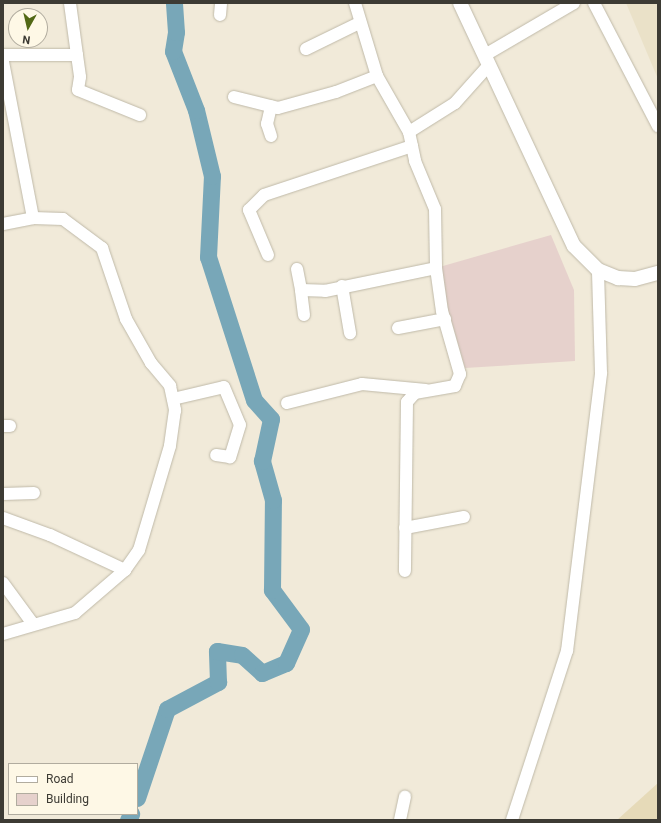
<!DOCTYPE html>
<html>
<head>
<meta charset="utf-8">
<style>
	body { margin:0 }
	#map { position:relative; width:661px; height:823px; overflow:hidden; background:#f1ead9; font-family:Roboto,sans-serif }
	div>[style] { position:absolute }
	.built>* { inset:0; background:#eae1c8 }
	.green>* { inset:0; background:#e6dab8 }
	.river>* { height:17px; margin:-8.5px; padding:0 8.5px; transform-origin:8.5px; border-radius:8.5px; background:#78a7b8 }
	.building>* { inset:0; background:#e6d1cc }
	.roads { filter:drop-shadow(0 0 1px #bfb9a8) drop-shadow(0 0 1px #bfb9a8) }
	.minor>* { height:12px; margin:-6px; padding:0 6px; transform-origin:6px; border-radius:6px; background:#fff }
	.tertiary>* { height:14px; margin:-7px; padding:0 7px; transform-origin:7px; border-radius:7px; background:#fff }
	span { translate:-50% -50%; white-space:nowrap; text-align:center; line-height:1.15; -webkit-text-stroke:3px #fef8e6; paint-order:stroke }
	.frame { position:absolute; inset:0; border:4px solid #3d3b34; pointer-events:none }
	.legend { position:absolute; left:8px; top:763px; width:130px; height:52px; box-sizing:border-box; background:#fef8e6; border:1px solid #b1ac9f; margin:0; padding:5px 7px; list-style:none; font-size:12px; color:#3d3b34 }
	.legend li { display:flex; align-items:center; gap:8px; height:20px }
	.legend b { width:20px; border:1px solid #b1ac9f }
	.north { position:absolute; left:8px; top:8px; width:40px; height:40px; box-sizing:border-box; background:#fef8e6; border:1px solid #b1ac9f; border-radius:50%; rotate:188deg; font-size:11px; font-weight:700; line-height:16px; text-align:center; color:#3d3b34 }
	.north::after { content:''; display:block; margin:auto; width:14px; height:18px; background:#526815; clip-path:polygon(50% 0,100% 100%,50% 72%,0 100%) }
</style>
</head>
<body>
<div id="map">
	<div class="built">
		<i style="clip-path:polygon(626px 3px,658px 3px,658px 79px)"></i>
	</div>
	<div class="green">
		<i style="clip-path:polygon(658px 783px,658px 820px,617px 820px)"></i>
	</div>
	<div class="river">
		<i style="left:137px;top:798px;width:94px;rotate:-71.4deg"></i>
		<i style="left:167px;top:709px;width:58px;rotate:-27.9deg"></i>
		<i style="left:218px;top:682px;width:31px;rotate:-92deg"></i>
		<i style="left:217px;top:651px;width:25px;rotate:9deg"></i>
		<i style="left:242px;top:655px;width:27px;rotate:42deg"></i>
		<i style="left:262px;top:673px;width:26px;rotate:-23deg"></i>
		<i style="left:286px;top:663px;width:37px;rotate:-66deg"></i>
		<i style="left:301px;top:629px;width:49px;rotate:-126.6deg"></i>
		<i style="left:272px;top:590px;width:90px;rotate:-89.4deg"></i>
		<i style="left:273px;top:500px;width:41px;rotate:-105.8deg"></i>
		<i style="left:262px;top:461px;width:43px;rotate:-77.9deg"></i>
		<i style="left:271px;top:419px;width:25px;rotate:-132deg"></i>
		<i style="left:254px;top:400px;width:150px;rotate:-107.8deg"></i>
		<i style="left:208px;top:257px;width:81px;rotate:-87.2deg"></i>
		<i style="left:212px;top:176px;width:68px;rotate:-103.6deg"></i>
		<i style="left:196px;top:110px;width:63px;rotate:-111.3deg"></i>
		<i style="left:173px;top:51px;width:19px;rotate:-81deg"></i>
		<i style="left:176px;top:32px;width:29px;rotate:-94deg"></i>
		<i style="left:128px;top:820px;width:7px;rotate:-63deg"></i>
	</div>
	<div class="building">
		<i style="clip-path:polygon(551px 235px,574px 290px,575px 361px,465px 368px,436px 268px)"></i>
	</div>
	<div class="roads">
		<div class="minor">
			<i style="left:355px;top:3px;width:76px;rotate:73.2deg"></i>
			<i style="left:377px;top:76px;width:64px;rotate:60.3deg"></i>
			<i style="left:409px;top:132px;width:30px;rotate:78deg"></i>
			<i style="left:415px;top:161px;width:52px;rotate:67.4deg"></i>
			<i style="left:435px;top:209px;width:59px;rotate:89deg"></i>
			<i style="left:436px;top:268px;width:43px;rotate:82.1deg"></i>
			<i style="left:442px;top:311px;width:66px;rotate:74.1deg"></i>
			<i style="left:460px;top:374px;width:13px;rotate:113deg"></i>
			<i style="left:455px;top:386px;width:41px;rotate:170.1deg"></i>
			<i style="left:415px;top:393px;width:12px;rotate:132deg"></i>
			<i style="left:407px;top:402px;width:169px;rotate:90.7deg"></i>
			<i style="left:594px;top:3px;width:139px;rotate:62.5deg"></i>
			<i style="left:220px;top:15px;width:12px;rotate:-85deg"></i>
			<i style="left:306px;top:49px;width:59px;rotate:-26.1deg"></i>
			<i style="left:3px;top:55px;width:74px"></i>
			<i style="left:77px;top:55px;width:52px;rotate:-97.7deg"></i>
			<i style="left:77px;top:55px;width:22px;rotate:82deg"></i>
			<i style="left:80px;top:77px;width:13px;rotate:99deg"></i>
			<i style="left:78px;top:90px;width:67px;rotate:22deg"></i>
			<i style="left:485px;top:55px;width:103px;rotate:-30.3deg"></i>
			<i style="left:3px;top:62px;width:159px;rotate:79.1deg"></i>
			<i style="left:234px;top:97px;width:45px;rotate:14deg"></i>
			<i style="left:278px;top:108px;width:60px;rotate:-15.4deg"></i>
			<i style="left:336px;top:92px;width:44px;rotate:-21.3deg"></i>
			<i style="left:409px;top:132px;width:54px;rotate:-32.2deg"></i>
			<i style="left:455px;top:103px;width:51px;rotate:-48.2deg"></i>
			<i style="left:271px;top:136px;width:13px;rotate:-108deg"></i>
			<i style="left:267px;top:124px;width:18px;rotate:-77deg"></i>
			<i style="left:3px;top:224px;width:31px;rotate:-11deg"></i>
			<i style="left:33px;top:218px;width:30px;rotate:2deg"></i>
			<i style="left:63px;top:219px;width:49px;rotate:36.6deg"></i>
			<i style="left:102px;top:248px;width:75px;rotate:71.3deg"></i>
			<i style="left:126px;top:319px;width:51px;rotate:60.4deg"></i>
			<i style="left:151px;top:363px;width:30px;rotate:50deg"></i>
			<i style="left:170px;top:386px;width:25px;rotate:78deg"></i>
			<i style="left:175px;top:410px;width:36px;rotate:98deg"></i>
			<i style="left:170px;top:446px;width:109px;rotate:106.6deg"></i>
			<i style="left:139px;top:550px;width:24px;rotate:125deg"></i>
			<i style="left:125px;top:570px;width:66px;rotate:139.3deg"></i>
			<i style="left:75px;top:613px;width:75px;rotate:163.7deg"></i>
			<i style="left:268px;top:255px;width:49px;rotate:-112.9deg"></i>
			<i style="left:249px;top:210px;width:21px;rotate:-45deg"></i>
			<i style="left:264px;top:195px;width:156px;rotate:-18.3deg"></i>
			<i style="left:297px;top:269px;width:21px;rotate:79deg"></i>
			<i style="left:342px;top:286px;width:48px;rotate:80.3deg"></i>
			<i style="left:304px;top:315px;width:25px;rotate:-97deg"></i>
			<i style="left:301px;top:290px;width:24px;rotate:2deg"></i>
			<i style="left:325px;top:291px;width:113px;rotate:-11.7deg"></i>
			<i style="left:398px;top:328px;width:48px;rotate:-10.8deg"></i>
			<i style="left:173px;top:399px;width:52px;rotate:-13.2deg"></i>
			<i style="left:224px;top:387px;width:41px;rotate:67.2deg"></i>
			<i style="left:240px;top:425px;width:34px;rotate:107deg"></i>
			<i style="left:230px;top:457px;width:14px;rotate:-172deg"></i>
			<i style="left:287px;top:403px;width:77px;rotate:-14.2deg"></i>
			<i style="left:362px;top:384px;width:64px;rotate:5.4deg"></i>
			<i style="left:3px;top:426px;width:7px"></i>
			<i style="left:3px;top:494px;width:31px;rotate:-2deg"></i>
			<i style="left:3px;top:518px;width:50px;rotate:19.9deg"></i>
			<i style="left:50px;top:535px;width:83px;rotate:25deg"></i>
			<i style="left:405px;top:528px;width:60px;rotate:-10.6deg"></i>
			<i style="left:3px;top:583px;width:51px;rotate:53.8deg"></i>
			<i style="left:400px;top:820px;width:24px;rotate:-78deg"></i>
			<i style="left:512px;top:820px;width:178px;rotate:-72deg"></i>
			<i style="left:567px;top:651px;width:280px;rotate:-83deg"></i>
			<i style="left:601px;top:373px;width:103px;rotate:-91.7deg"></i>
		</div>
		<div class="tertiary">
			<i style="left:460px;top:3px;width:268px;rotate:64.9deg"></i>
			<i style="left:574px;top:246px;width:34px;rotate:45deg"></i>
			<i style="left:598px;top:270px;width:22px;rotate:22deg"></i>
			<i style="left:618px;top:278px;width:17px;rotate:3deg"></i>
			<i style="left:635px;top:279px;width:24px;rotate:-15deg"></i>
		</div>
	</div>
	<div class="frame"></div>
	<ul class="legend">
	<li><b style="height:5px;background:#fff"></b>Road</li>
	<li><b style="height:11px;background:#e6d1cc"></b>Building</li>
	</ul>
	<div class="north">N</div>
</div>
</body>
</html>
